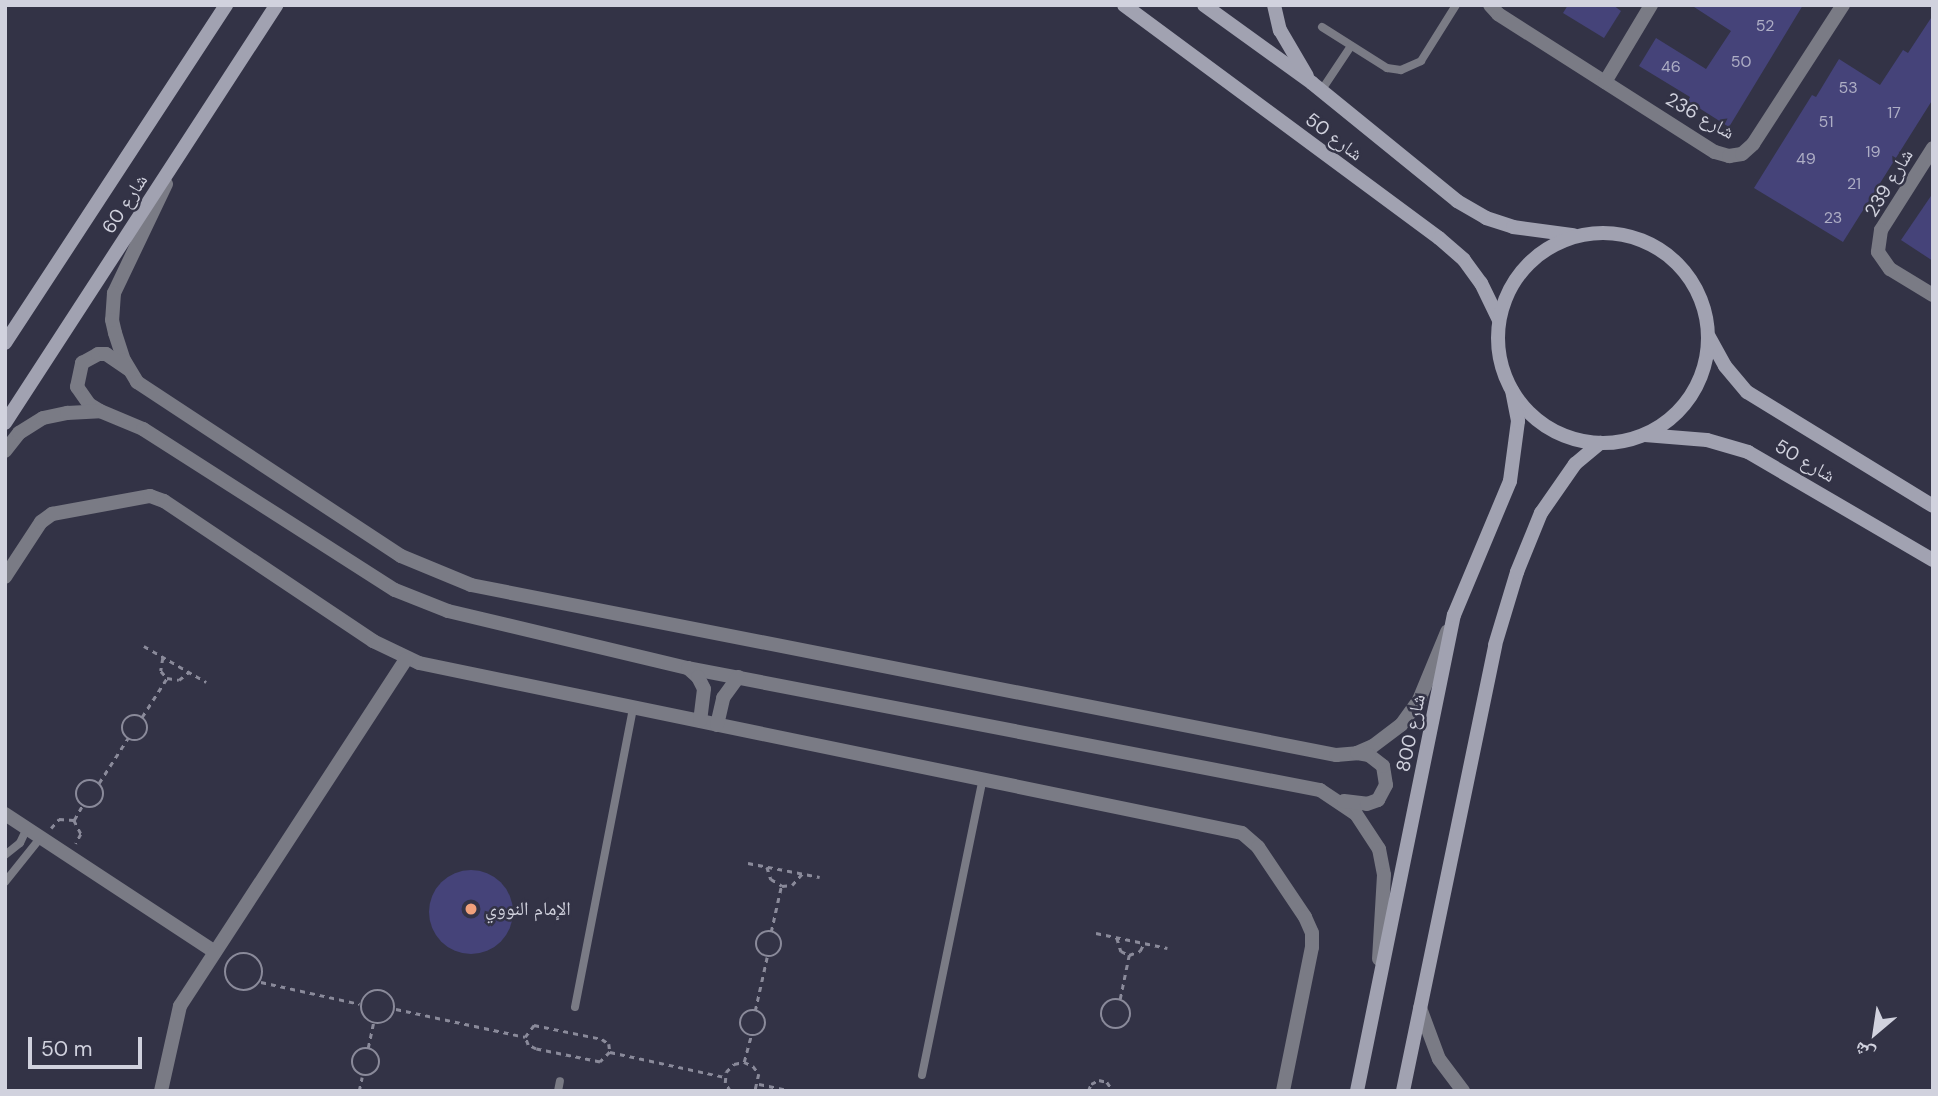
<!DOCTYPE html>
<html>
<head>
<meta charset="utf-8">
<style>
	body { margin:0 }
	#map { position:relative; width:1938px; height:1096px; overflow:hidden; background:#333346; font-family:"DM Sans","Noto Naskh Arabic",sans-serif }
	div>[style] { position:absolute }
	.building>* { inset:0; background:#454379 }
	.round { border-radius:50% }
	.path>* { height:2.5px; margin-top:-1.25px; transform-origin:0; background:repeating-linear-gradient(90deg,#8a8a9a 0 5px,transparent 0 10px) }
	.path>.ring { margin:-1.25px; padding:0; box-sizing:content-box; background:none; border:2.5px solid #8a8a9a; border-radius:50% }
	.service>* { height:8px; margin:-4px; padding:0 4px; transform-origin:4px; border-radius:4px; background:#7a7b85 }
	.minor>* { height:14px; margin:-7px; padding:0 7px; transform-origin:7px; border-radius:7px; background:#7a7b85 }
	.tertiary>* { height:14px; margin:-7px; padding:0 7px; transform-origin:7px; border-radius:7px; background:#7a7b85 }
	.secondary>* { height:14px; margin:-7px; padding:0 7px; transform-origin:7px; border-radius:7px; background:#a1a2b1 }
	.secondary>.ring { margin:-7px; padding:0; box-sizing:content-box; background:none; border:14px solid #a1a2b1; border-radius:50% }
	.dots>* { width:19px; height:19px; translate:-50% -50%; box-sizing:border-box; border:4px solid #333346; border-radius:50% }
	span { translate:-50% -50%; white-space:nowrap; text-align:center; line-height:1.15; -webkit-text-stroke:5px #333346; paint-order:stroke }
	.number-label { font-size:16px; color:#aeaec5 }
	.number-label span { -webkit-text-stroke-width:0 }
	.street-label { font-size:19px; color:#d1d2de }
	.poi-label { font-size:19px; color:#d1d2de }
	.left { translate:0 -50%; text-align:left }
	.frame { position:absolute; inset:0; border:7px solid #d1d2de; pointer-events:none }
	.north { position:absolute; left:1840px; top:998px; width:70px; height:70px; -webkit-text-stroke:5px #333346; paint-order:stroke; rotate:209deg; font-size:19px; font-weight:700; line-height:28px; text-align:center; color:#d1d2de }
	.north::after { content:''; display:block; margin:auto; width:24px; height:32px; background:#d1d2de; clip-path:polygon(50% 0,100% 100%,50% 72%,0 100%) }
	.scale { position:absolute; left:28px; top:1037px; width:114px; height:32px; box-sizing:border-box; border:4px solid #d1d2de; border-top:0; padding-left:9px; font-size:21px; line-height:24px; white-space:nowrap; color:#d1d2de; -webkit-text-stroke:5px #333346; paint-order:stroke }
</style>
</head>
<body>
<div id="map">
	<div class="building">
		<i style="clip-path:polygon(1568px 5px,1613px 5px,1621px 11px,1604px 38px,1563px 13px)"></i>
		<i style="clip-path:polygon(1691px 5px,1803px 5px,1729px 127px,1688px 101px,1690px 97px,1639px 66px,1656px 38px,1706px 69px,1731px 31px)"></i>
		<i style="clip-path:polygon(1933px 15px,1933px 99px,1843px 242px,1754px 188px,1812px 95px,1816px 97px,1839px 59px,1880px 85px,1903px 50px,1908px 53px)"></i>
		<i style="clip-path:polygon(1933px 193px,1933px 261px,1901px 240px)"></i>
		<i class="round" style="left:429px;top:870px;width:84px;height:84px"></i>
	</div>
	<div class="path">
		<i style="left:144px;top:646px;width:72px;rotate:30.1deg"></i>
		<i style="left:163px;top:658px;width:13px;rotate:99deg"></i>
		<i style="left:161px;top:671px;width:9px;rotate:49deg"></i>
		<i style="left:167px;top:678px;width:12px;rotate:9deg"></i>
		<i style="left:179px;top:680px;width:13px;rotate:-39deg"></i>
		<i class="ring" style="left:122px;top:715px;width:23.5px;height:23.5px"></i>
		<i style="left:142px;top:717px;width:46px;rotate:-57.3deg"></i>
		<i class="ring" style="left:76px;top:780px;width:25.5px;height:25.5px"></i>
		<i style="left:99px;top:783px;width:54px;rotate:-57.2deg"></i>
		<i style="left:74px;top:820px;width:16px;rotate:-60deg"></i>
		<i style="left:51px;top:828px;width:12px;rotate:-48deg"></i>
		<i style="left:59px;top:819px;width:15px;rotate:4deg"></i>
		<i style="left:74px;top:820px;width:16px;rotate:63deg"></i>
		<i style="left:81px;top:834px;width:11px;rotate:117deg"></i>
		<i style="left:748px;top:863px;width:73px;rotate:11deg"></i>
		<i style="left:767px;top:867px;width:13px;rotate:72deg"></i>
		<i style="left:771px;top:879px;width:13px;rotate:32deg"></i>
		<i style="left:782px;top:886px;width:10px;rotate:-6deg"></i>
		<i style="left:792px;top:885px;width:15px;rotate:-48deg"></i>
		<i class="ring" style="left:756px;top:931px;width:23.5px;height:23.5px"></i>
		<i style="left:771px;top:932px;width:46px;rotate:-77.5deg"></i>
		<i style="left:1096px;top:933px;width:73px;rotate:11.9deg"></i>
		<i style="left:1117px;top:938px;width:14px;rotate:73deg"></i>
		<i style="left:1121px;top:951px;width:9px;rotate:27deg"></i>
		<i style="left:1129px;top:955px;width:12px;rotate:-20deg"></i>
		<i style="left:1140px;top:951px;width:9px;rotate:-63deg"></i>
		<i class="ring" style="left:225px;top:953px;width:35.5px;height:35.5px"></i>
		<i style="left:261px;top:982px;width:101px;rotate:12.5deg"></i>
		<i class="ring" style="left:361px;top:990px;width:31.5px;height:31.5px"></i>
		<i class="ring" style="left:1101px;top:999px;width:27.5px;height:27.5px"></i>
		<i style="left:1120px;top:999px;width:45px;rotate:-78.4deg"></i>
		<i style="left:396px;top:1009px;width:132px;rotate:12.2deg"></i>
		<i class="ring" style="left:740px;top:1010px;width:23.5px;height:23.5px"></i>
		<i style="left:755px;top:1011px;width:55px;rotate:-77.5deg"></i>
		<i style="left:534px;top:1025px;width:69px;rotate:11.6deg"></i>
		<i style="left:602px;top:1039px;width:9px;rotate:36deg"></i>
		<i style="left:609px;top:1044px;width:8px;rotate:83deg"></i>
		<i style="left:610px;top:1052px;width:14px;rotate:135deg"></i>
		<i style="left:600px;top:1062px;width:65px;rotate:-168.5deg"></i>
		<i style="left:536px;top:1049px;width:9px;rotate:-153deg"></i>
		<i style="left:528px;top:1045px;width:9px;rotate:-111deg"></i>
		<i style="left:525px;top:1037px;width:15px;rotate:-53deg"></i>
		<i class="ring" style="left:352px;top:1048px;width:25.5px;height:25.5px"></i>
		<i style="left:368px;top:1048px;width:25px;rotate:-78deg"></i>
		<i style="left:610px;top:1052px;width:118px;rotate:12.3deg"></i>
		<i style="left:744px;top:1062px;width:27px;rotate:-75deg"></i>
		<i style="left:759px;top:1084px;width:35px;rotate:12deg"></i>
		<i style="left:359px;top:1091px;width:14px;rotate:-78deg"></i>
		<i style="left:730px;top:1091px;width:9px;rotate:-122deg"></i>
		<i style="left:725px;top:1083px;width:11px;rotate:-85deg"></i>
		<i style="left:726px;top:1072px;width:11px;rotate:-45deg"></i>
		<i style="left:734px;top:1064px;width:10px;rotate:-11deg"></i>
		<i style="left:744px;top:1062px;width:10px;rotate:24deg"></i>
		<i style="left:753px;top:1066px;width:10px;rotate:53deg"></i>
		<i style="left:759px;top:1074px;width:17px;rotate:103deg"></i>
		<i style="left:1088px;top:1091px;width:8px;rotate:-67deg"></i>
		<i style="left:1091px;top:1084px;width:9px;rotate:-27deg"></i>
		<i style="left:1099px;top:1080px;width:8px;rotate:14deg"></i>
		<i style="left:1107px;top:1082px;width:11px;rotate:56deg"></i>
	</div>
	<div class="service">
		<i style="left:1322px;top:27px;width:77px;rotate:32.2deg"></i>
		<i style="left:1387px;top:68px;width:14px;rotate:8deg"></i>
		<i style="left:1401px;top:70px;width:22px;rotate:-24deg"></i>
		<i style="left:1421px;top:61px;width:66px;rotate:-58deg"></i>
		<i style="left:1321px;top:91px;width:54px;rotate:-56.3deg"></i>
		<i style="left:5px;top:855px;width:19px;rotate:-39deg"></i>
		<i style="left:20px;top:843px;width:17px;rotate:-65deg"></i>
		<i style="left:5px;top:882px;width:58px;rotate:-51.3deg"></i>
		<i style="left:575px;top:1007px;width:305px;rotate:-79deg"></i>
		<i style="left:922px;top:1075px;width:302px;rotate:-78.4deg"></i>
		<i style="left:558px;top:1091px;width:10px;rotate:-79deg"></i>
	</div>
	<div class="minor">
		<i style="left:1490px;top:5px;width:12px;rotate:48deg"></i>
		<i style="left:1498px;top:14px;width:257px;rotate:32.5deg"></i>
		<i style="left:1715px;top:152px;width:15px;rotate:16deg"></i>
		<i style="left:1729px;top:156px;width:13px;rotate:-9deg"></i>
		<i style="left:1742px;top:154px;width:15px;rotate:-42deg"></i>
		<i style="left:1753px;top:144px;width:166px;rotate:-57.1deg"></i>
		<i style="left:1605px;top:82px;width:90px;rotate:-59.1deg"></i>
		<i style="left:1933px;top:148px;width:97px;rotate:122.4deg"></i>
		<i style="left:1881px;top:230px;width:22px;rotate:98deg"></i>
		<i style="left:1878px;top:252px;width:21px;rotate:55deg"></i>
		<i style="left:1890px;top:269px;width:50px;rotate:31.2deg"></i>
		<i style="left:166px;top:184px;width:121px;rotate:115.5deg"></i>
		<i style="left:114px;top:293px;width:27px;rotate:94deg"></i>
		<i style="left:112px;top:320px;width:13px;rotate:77deg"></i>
		<i style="left:115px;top:333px;width:28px;rotate:72deg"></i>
		<i style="left:124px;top:360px;width:26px;rotate:59deg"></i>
		<i style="left:137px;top:382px;width:316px;rotate:33.4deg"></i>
		<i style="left:401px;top:556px;width:76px;rotate:22.5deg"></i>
		<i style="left:471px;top:585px;width:882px;rotate:11.12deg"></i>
		<i style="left:1336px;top:755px;width:21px;rotate:-5deg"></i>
		<i style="left:1357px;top:753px;width:17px;rotate:-24deg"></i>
		<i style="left:1373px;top:746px;width:35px;rotate:-37deg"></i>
		<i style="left:1401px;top:725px;width:31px;rotate:-54deg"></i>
		<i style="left:1419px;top:700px;width:74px;rotate:-67.6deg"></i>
		<i style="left:100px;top:411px;width:13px;rotate:-148deg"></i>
		<i style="left:89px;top:404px;width:21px;rotate:-125deg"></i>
		<i style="left:77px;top:387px;width:25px;rotate:-78deg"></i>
		<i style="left:82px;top:363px;width:18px;rotate:-29deg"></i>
		<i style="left:98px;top:354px;width:8px"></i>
		<i style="left:106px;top:354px;width:27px;rotate:34deg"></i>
		<i style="left:5px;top:451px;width:23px;rotate:-52deg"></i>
		<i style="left:19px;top:433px;width:28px;rotate:-32deg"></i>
		<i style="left:43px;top:418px;width:25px;rotate:-12deg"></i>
		<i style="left:67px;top:413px;width:33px;rotate:-3deg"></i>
		<i style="left:100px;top:411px;width:47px;rotate:22.7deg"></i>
		<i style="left:143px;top:429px;width:299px;rotate:32.6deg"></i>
		<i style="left:395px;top:590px;width:57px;rotate:21.6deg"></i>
		<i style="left:448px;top:611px;width:247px;rotate:13.4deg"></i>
		<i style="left:688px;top:668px;width:644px;rotate:10.93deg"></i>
		<i style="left:1320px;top:790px;width:43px;rotate:33.7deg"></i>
		<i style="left:1356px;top:814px;width:42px;rotate:56.7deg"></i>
		<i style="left:1379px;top:849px;width:26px;rotate:79deg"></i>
		<i style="left:1384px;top:875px;width:84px;rotate:93.4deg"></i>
		<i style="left:5px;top:577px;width:66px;rotate:-56.8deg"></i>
		<i style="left:41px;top:522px;width:14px;rotate:-36deg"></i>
		<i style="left:52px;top:514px;width:100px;rotate:-10.4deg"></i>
		<i style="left:150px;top:496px;width:15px;rotate:20deg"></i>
		<i style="left:164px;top:501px;width:252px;rotate:33.8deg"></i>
		<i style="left:373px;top:641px;width:51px;rotate:25.6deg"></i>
		<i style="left:419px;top:663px;width:840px;rotate:11.67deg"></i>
		<i style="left:1242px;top:833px;width:21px;rotate:41deg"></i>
		<i style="left:1258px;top:847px;width:84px;rotate:56.1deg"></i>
		<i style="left:1305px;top:917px;width:17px;rotate:66deg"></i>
		<i style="left:1312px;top:933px;width:14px;rotate:90deg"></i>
		<i style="left:1312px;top:947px;width:147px;rotate:101.4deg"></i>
		<i style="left:688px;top:668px;width:13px;rotate:42deg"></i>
		<i style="left:698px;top:677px;width:13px;rotate:63deg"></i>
		<i style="left:704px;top:689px;width:32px;rotate:97deg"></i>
		<i style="left:717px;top:725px;width:28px;rotate:-77deg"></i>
		<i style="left:723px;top:698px;width:26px;rotate:-54deg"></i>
		<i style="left:1344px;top:801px;width:23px;rotate:7deg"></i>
		<i style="left:1367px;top:804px;width:12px;rotate:-20deg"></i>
		<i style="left:1378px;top:800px;width:17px;rotate:-62deg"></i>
		<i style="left:1386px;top:785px;width:19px;rotate:-99deg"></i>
		<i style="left:1383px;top:766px;width:18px;rotate:-142deg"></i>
		<i style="left:1369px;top:755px;width:12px;rotate:-171deg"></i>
		<i style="left:5px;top:814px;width:251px;rotate:33.3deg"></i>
		<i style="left:161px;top:1091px;width:87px;rotate:-77.4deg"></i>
		<i style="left:180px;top:1006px;width:414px;rotate:-56.9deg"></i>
	</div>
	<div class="tertiary">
		<i style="left:1420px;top:1008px;width:54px;rotate:69.6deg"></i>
		<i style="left:1439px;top:1059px;width:40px;rotate:53deg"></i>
	</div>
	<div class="secondary">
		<i style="left:1124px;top:5px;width:392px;rotate:36.5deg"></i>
		<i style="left:1439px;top:238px;width:33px;rotate:41deg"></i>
		<i style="left:1464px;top:260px;width:29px;rotate:54deg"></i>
		<i style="left:1481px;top:283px;width:41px;rotate:64.1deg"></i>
		<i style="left:1204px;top:5px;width:133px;rotate:35.8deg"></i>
		<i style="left:1312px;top:83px;width:187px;rotate:39.1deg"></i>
		<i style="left:1457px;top:201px;width:34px;rotate:30deg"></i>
		<i style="left:1486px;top:218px;width:28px;rotate:18deg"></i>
		<i style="left:1513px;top:227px;width:61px;rotate:7.6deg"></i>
		<i style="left:1274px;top:5px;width:26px;rotate:77deg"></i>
		<i style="left:1280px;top:30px;width:53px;rotate:59.6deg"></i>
		<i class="ring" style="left:1498px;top:233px;width:196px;height:196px"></i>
		<i style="left:1709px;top:337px;width:33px;rotate:61deg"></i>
		<i style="left:1725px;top:366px;width:34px;rotate:50deg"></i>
		<i style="left:1747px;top:392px;width:218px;rotate:31.5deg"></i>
		<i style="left:5px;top:343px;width:404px;rotate:-56.8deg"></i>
		<i style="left:5px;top:423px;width:498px;rotate:-57deg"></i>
		<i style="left:1645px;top:435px;width:62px;rotate:4.6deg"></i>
		<i style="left:1707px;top:440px;width:43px;rotate:16.3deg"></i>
		<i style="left:1748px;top:452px;width:214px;rotate:30.3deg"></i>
		<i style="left:1357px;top:1091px;width:486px;rotate:-78.5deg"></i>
		<i style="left:1454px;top:615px;width:145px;rotate:-67.3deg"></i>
		<i style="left:1510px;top:481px;width:61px;rotate:-82.4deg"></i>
		<i style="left:1518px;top:421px;width:31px;rotate:-101deg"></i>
		<i style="left:1403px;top:1091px;width:455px;rotate:-78.3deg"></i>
		<i style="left:1495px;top:645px;width:76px;rotate:-73.2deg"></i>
		<i style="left:1517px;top:572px;width:64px;rotate:-67.9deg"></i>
		<i style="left:1541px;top:513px;width:60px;rotate:-55.2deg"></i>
		<i style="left:1575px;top:464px;width:33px;rotate:-40deg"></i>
	</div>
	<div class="dots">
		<i style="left:471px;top:909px;background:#f1a17c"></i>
	</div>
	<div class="number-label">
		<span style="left:1765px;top:26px">52</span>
		<span style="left:1741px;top:62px">50</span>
		<span style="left:1671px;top:67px">46</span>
		<span style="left:1848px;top:88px">53</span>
		<span style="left:1894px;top:113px">17</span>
		<span style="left:1826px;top:122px">51</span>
		<span style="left:1873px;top:152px">19</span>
		<span style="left:1806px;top:159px">49</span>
		<span style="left:1854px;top:184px">21</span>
		<span style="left:1833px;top:218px">23</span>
	</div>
	<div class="street-label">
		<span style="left:1700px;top:116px;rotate:29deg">شارع 236</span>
		<span style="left:1334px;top:137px;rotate:37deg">شارع 50</span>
		<span style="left:1889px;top:183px;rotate:-59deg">شارع 239</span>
		<span style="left:125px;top:204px;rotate:-57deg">شارع 60</span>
		<span style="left:1805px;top:461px;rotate:30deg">شارع 50</span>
		<span style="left:1411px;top:733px;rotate:-78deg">شارع 800</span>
	</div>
	<div class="poi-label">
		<span class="left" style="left:485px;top:909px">الإمام النووي</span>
	</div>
	<div class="frame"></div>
	<div class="north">ش</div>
	<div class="scale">50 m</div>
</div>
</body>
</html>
